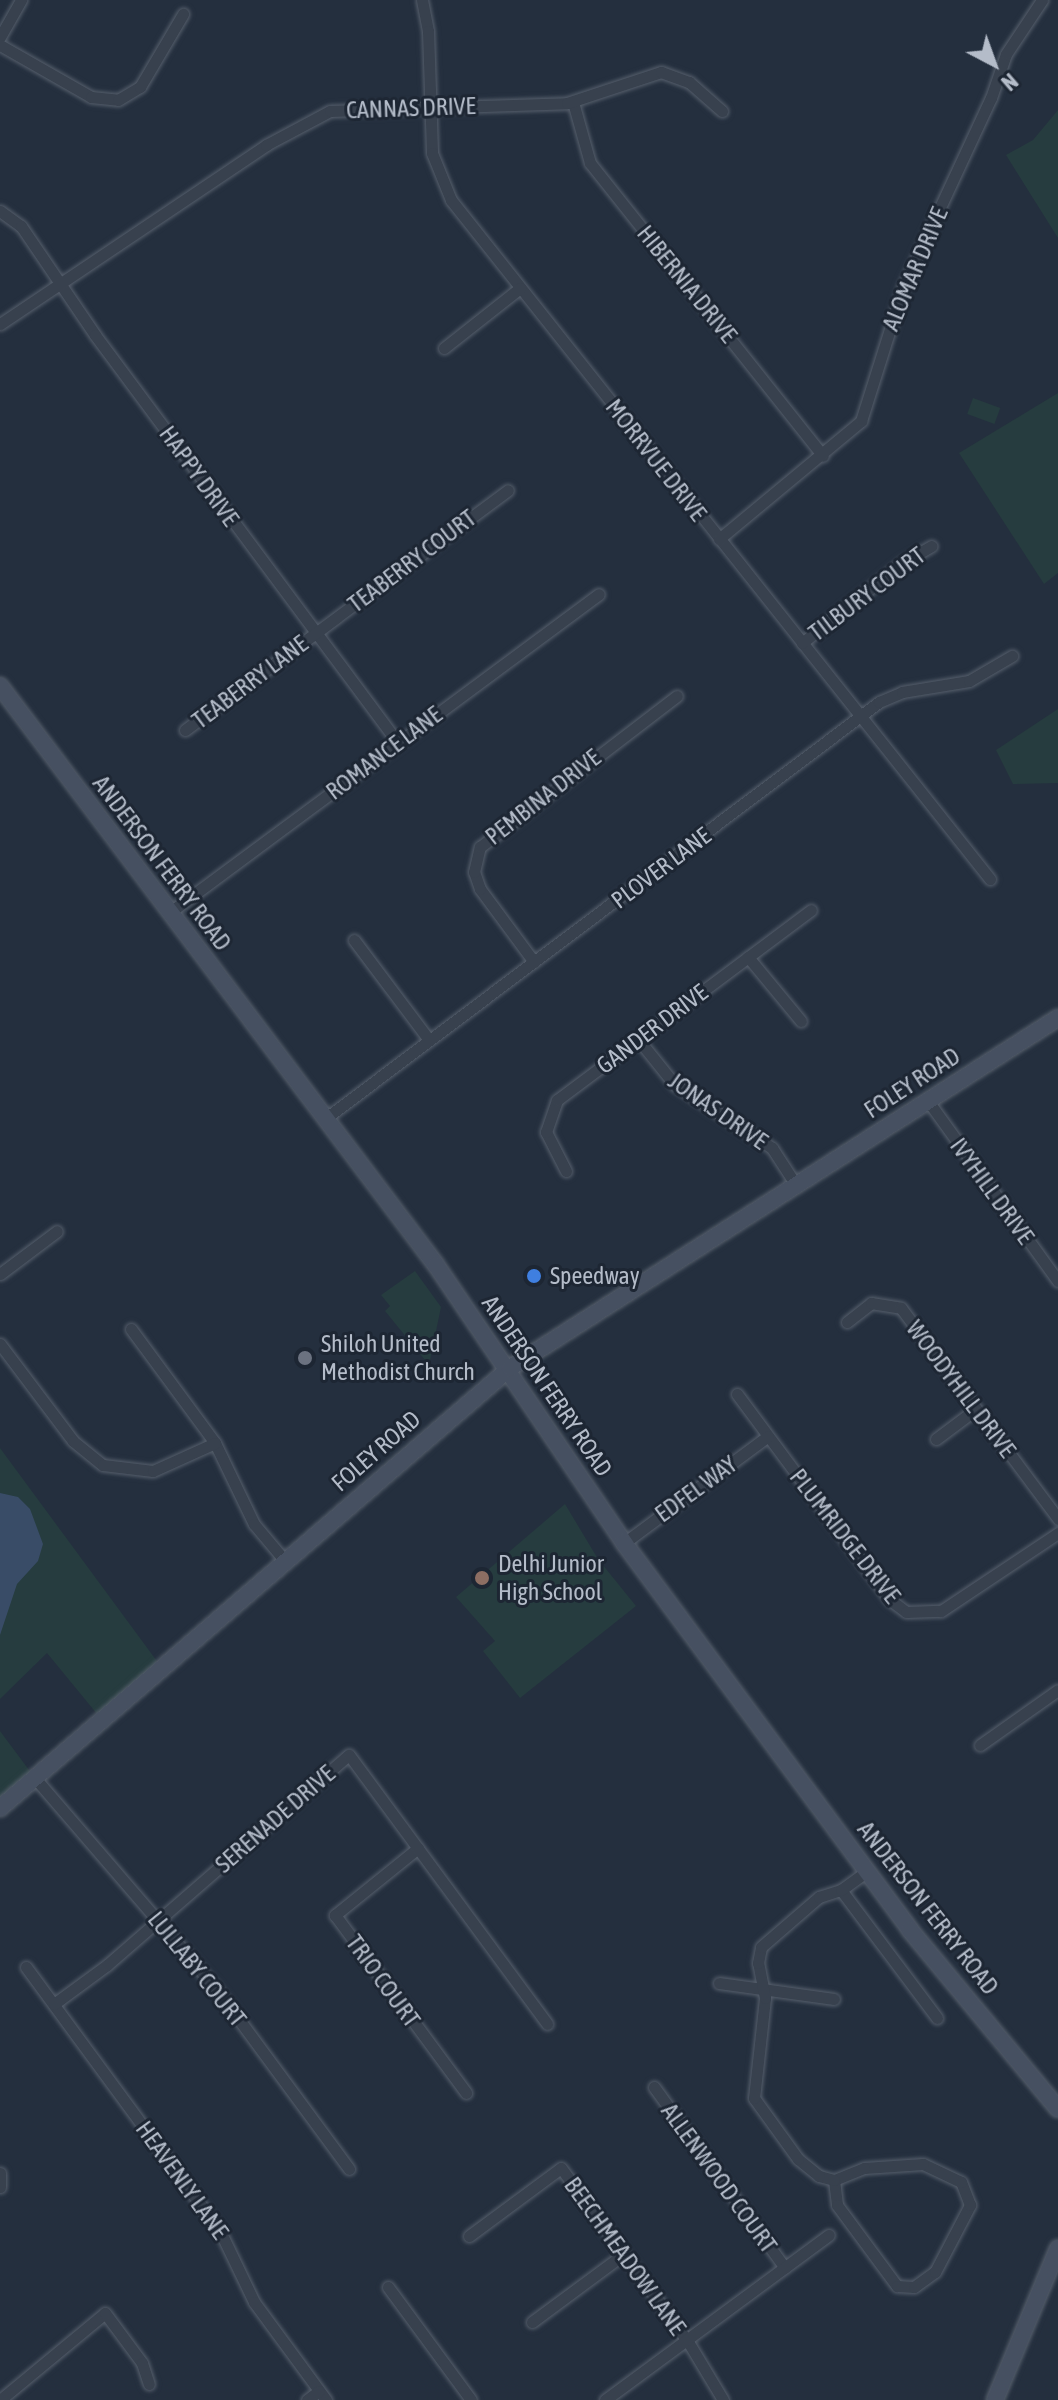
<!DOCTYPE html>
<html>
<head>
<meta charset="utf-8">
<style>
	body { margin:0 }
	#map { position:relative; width:1058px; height:2400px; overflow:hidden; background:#242f3e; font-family:"Asap Condensed",sans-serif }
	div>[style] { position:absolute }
	.green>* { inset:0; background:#263c3f; transform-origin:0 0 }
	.water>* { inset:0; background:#394c67 }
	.roads { filter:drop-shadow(0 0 2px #565f6c) drop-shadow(0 0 2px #565f6c) }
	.street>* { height:11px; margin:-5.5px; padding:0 5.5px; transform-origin:5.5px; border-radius:5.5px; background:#38414e }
	.secondary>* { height:16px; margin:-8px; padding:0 8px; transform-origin:8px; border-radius:8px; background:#465061 }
	.dots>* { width:22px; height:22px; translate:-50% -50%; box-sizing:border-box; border:4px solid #1d2633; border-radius:50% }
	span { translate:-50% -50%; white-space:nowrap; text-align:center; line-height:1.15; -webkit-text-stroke:6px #1d2633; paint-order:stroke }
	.street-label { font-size:24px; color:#b4bcc9 }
	.poi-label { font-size:24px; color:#b4bcc9 }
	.left { translate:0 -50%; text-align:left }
	.north { position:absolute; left:954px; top:24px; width:80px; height:80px; -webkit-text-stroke:6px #1d2633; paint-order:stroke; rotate:139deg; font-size:22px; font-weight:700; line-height:32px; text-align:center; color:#b4bcc9 }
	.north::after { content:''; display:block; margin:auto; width:28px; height:36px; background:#b4bcc9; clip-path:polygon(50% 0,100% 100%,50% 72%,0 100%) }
</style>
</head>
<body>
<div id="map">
	<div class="green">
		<i style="clip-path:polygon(1058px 110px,1058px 238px,1006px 155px,1033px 140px)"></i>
		<i style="clip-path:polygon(1058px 393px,1058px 573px,1044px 584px,959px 453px)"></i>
		<i style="left:973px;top:398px;width:29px;height:17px;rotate:20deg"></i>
		<i style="clip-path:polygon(1058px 709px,1058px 783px,1013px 784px,996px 750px)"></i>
		<i style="clip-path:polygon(415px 1271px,441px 1307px,429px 1365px,385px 1311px,390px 1306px,381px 1295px)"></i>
		<i style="clip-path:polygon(0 1448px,162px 1668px,102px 1720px,47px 1653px,0 1699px)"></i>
		<i style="clip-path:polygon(565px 1504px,598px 1559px,636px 1606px,520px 1698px,483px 1651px,495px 1641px,456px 1597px)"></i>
		<i style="clip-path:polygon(0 1731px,35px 1778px,0 1808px)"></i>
	</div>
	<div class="water">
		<i style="clip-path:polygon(0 1493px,18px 1497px,30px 1509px,43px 1544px,38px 1561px,17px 1584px,0 1635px)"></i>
	</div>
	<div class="roads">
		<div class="street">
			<i style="left:422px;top:0;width:32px;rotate:79deg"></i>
			<i style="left:428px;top:31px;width:122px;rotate:88.1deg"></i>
			<i style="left:432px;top:153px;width:51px;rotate:68deg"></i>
			<i style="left:451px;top:200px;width:867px;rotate:51.56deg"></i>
			<i style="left:0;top:37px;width:43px;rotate:-60.4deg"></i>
			<i style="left:0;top:45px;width:105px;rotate:29.7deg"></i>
			<i style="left:91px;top:97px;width:27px;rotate:6deg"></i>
			<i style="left:118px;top:100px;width:26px;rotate:-31deg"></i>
			<i style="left:140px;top:87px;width:85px;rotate:-59.5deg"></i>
			<i style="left:573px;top:102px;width:63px;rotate:74.4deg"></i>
			<i style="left:590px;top:163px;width:374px;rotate:51.5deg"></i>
			<i style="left:0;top:211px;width:26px;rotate:36deg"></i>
			<i style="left:21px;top:226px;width:132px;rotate:55.8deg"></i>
			<i style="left:95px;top:335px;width:508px;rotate:53.4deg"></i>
			<i style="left:0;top:324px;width:321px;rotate:-33.9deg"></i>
			<i style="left:266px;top:145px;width:72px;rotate:-28deg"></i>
			<i style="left:330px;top:111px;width:237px;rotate:-1.9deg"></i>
			<i style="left:567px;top:103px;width:99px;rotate:-18.3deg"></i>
			<i style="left:661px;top:72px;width:30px;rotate:20deg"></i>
			<i style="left:689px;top:82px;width:44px;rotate:41.3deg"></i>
			<i style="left:444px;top:348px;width:97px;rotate:-38.3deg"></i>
			<i style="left:719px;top:539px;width:185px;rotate:-39.7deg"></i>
			<i style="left:861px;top:421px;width:143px;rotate:-72.5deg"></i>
			<i style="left:904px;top:285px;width:206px;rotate:-65.1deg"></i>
			<i style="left:991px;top:98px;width:46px;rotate:-71.2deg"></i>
			<i style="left:1006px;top:54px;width:65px;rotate:-56.3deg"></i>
			<i style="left:802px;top:643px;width:128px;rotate:-38.7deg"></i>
			<i style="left:902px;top:563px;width:34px;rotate:-30deg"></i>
			<i style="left:185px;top:730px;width:402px;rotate:-36.6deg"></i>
			<i style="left:169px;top:913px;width:535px;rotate:-36.57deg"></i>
			<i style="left:354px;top:940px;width:125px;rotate:53.1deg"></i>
			<i style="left:748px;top:957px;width:83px;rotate:50.4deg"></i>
			<i style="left:534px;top:962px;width:91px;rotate:-126.5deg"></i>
			<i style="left:480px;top:889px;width:18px;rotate:-109deg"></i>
			<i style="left:474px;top:872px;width:26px;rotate:-77deg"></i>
			<i style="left:480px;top:847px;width:248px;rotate:-37.5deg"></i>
			<i style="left:638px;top:1039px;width:59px;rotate:51.2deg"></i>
			<i style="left:675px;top:1085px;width:116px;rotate:33deg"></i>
			<i style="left:772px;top:1148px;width:44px;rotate:57deg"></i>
			<i style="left:928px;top:1101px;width:222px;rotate:54.2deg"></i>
			<i style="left:326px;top:1118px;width:692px;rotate:-36.95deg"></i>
			<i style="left:879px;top:702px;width:25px;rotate:-23deg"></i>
			<i style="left:902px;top:692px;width:68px;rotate:-9.3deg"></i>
			<i style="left:969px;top:681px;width:50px;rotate:-30.2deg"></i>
			<i style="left:566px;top:1171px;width:44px;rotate:-117.1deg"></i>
			<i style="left:546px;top:1132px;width:34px;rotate:-71deg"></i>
			<i style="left:557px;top:1100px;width:317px;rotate:-36.8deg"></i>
			<i style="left:0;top:1274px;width:71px;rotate:-37deg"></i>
			<i style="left:847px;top:1322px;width:31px;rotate:-38deg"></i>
			<i style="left:871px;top:1303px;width:30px;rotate:9deg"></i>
			<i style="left:901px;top:1308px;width:263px;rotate:53.3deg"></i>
			<i style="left:131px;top:1329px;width:142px;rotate:53.6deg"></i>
			<i style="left:215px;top:1443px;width:90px;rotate:64.3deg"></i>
			<i style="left:254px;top:1524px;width:48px;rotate:50deg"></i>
			<i style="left:0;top:1344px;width:121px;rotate:53deg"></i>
			<i style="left:73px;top:1441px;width:38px;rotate:39deg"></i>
			<i style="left:103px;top:1465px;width:50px;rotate:6.8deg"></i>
			<i style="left:153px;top:1471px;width:68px;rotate:-24.3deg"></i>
			<i style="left:737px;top:1394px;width:255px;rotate:53.4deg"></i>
			<i style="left:889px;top:1599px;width:21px;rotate:37deg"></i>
			<i style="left:906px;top:1612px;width:35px;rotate:-2deg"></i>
			<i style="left:941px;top:1611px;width:141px;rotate:-33.7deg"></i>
			<i style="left:936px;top:1439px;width:50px;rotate:-36.9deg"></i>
			<i style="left:624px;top:1543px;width:179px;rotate:-36.6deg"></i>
			<i style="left:980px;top:1745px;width:95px;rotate:-35.2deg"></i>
			<i style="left:35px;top:1778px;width:276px;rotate:49.3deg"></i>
			<i style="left:215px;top:1987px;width:226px;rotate:53.6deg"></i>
			<i style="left:418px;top:1848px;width:107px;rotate:141.1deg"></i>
			<i style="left:335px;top:1915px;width:221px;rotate:53.6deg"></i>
			<i style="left:841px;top:1890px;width:160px;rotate:53.1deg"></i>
			<i style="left:26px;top:1967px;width:328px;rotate:53.7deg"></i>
			<i style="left:220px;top:2231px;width:79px;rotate:64.4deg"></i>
			<i style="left:254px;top:2302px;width:122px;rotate:53.7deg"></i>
			<i style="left:719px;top:1983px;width:116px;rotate:7.9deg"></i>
			<i style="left:54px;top:2004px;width:66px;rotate:-36.3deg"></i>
			<i style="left:107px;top:1965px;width:320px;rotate:-41deg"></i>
			<i style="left:349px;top:1755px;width:334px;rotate:53.6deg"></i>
			<i style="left:654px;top:2087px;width:223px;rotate:54.1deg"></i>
			<i style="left:0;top:2173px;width:14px;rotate:90deg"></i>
			<i style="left:834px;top:2180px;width:25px;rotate:83deg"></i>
			<i style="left:837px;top:2205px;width:101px;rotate:53.5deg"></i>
			<i style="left:897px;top:2286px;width:17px;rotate:3deg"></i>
			<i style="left:914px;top:2287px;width:26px;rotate:-36deg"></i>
			<i style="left:935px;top:2272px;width:76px;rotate:-62.4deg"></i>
			<i style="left:970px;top:2205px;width:25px;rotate:-111deg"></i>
			<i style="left:961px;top:2182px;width:42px;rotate:-154.7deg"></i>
			<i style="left:923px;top:2164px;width:59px;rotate:176.1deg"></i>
			<i style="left:864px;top:2168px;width:32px;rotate:158deg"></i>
			<i style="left:834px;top:2180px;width:16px;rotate:-165deg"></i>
			<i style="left:819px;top:2176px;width:27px;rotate:-141deg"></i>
			<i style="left:798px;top:2159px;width:75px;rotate:-125.8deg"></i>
			<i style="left:754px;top:2098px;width:101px;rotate:-83.7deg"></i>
			<i style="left:765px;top:1998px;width:36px;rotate:-101deg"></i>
			<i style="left:758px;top:1963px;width:16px;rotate:-79deg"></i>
			<i style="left:761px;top:1947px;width:77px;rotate:-40.8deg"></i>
			<i style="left:819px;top:1897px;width:23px;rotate:-18deg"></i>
			<i style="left:841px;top:1890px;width:32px;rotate:-36deg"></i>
			<i style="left:469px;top:2236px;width:114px;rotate:-36.5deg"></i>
			<i style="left:561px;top:2168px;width:213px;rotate:53.8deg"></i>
			<i style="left:687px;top:2340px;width:70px;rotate:59deg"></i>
			<i style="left:388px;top:2287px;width:140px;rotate:53.7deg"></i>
			<i style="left:532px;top:2322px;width:114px;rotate:-36.5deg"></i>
			<i style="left:0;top:2400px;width:136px;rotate:-39.6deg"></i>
			<i style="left:105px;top:2313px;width:62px;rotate:53.5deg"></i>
			<i style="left:142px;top:2363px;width:22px;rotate:72deg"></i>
			<i style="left:307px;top:2400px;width:15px;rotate:-37deg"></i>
			<i style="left:605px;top:2400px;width:278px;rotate:-36.4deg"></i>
		</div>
		<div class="secondary">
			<i style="left:0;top:686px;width:725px;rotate:53.02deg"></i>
			<i style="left:436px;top:1265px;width:336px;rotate:55.9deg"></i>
			<i style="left:624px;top:1543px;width:481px;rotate:53.5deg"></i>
			<i style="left:910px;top:1930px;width:232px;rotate:50.4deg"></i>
			<i style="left:0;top:1808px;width:674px;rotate:-40.79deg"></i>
			<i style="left:510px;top:1368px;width:650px;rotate:-32.57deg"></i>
			<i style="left:995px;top:2400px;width:164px;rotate:-67.4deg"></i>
		</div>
	</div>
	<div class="dots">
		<i style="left:534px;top:1276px;background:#3f7fe0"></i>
		<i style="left:305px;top:1358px;background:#6b7280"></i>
		<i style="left:482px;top:1578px;background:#8d6e63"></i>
	</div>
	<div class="street-label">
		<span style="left:411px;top:108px;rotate:-2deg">CANNAS DRIVE</span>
		<span style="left:915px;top:269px;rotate:-67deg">ALOMAR DRIVE</span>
		<span style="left:687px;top:284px;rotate:51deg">HIBERNIA DRIVE</span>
		<span style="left:656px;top:460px;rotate:52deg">MORRVUE DRIVE</span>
		<span style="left:199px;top:476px;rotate:54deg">HAPPY DRIVE</span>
		<span style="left:412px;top:561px;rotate:-37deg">TEABERRY COURT</span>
		<span style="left:867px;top:594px;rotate:-37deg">TILBURY COURT</span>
		<span style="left:250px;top:682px;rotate:-37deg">TEABERRY LANE</span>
		<span style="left:384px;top:753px;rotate:-37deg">ROMANCE LANE</span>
		<span style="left:543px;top:797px;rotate:-38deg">PEMBINA DRIVE</span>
		<span style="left:162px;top:863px;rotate:53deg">ANDERSON FERRY ROAD</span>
		<span style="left:661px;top:868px;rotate:-37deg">PLOVER LANE</span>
		<span style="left:652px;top:1029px;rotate:-37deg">GANDER DRIVE</span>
		<span style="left:912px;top:1083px;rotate:-33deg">FOLEY ROAD</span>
		<span style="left:718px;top:1111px;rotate:35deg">JONAS DRIVE</span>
		<span style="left:992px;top:1191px;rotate:54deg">IVYHILL DRIVE</span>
		<span style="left:547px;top:1386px;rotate:56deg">ANDERSON FERRY ROAD</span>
		<span style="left:961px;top:1389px;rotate:53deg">WOODYHILL DRIVE</span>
		<span style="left:376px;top:1451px;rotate:-41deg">FOLEY ROAD</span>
		<span style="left:696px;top:1489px;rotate:-36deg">EDFEL WAY</span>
		<span style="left:845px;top:1536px;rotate:52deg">PLUMRIDGE DRIVE</span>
		<span style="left:275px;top:1819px;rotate:-41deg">SERENADE DRIVE</span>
		<span style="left:928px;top:1908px;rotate:52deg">ANDERSON FERRY ROAD</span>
		<span style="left:197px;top:1969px;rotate:51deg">LULLABY COURT</span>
		<span style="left:383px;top:1981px;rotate:54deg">TRIO COURT</span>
		<span style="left:719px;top:2178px;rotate:54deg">ALLENWOOD COURT</span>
		<span style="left:182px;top:2180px;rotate:54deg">HEAVENLY LANE</span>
		<span style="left:625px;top:2256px;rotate:54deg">BEECHMEADOW LANE</span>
	</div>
	<div class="poi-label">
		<span class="left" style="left:550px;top:1276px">Speedway</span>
		<span class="left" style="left:321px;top:1358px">Shiloh United<br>Methodist Church</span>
		<span class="left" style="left:498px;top:1578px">Delhi Junior<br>High School</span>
	</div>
	<div class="north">N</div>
</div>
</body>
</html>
